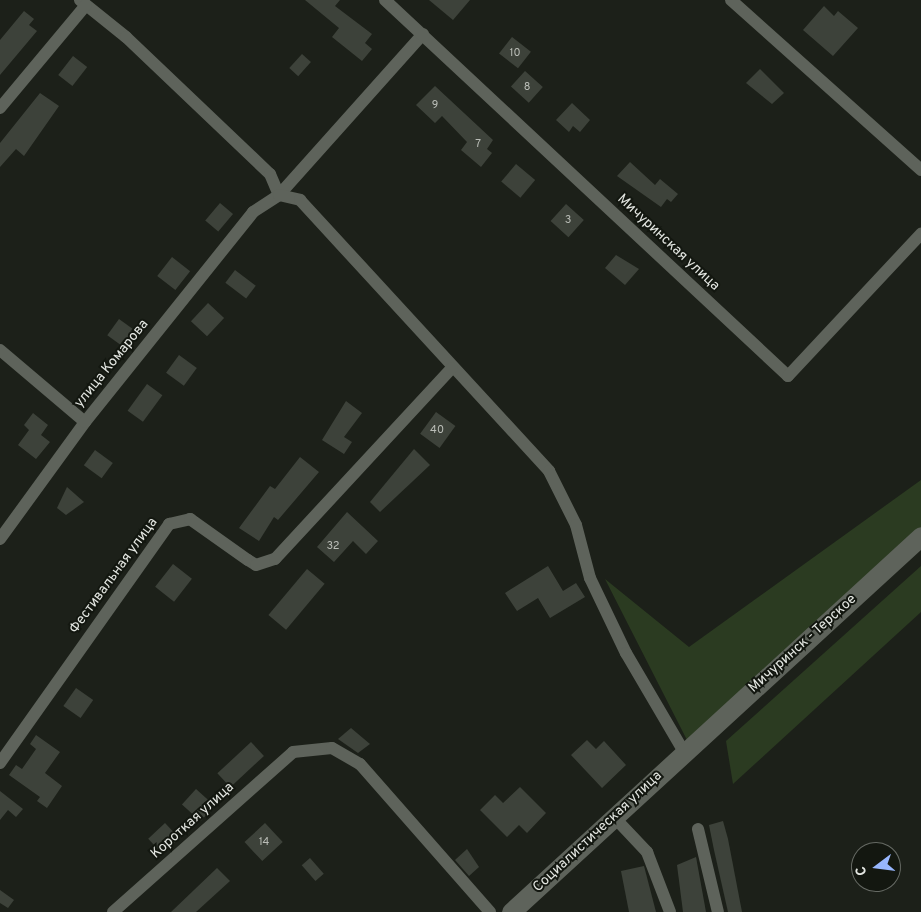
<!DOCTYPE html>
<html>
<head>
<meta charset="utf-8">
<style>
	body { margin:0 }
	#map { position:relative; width:921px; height:912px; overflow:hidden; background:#1c2019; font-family:Overpass,sans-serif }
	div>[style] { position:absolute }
	.green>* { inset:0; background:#2b3b21 }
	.building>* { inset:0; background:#3d423a; transform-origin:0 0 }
	.street>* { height:12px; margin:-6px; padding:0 6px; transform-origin:6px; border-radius:6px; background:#5e635b }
	.secondary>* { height:19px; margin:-9.5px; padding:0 9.5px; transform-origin:9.5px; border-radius:9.5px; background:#5e635b }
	span { translate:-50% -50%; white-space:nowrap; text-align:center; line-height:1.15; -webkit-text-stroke:4px #131710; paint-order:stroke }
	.number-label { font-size:11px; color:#babdb7 }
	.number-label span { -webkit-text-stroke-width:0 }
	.street-label { font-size:14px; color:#e3e6e1 }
	.north { position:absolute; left:851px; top:842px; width:50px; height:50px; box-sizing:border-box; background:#131710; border:1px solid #666a64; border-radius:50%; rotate:255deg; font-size:14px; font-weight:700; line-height:20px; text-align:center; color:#e3e6e1 }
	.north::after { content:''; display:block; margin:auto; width:18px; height:22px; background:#97b6fd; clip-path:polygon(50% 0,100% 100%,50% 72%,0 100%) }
</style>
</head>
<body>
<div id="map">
	<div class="green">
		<i style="clip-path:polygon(921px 480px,921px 528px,688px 742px,605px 579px,689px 647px)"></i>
		<i style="clip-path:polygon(921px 566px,921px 612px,733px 784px,726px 741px)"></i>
	</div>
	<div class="building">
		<i style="clip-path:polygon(305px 0,340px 0,335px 6px,372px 34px,365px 43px,372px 49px,362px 61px,332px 37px,339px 28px)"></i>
		<i style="clip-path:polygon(429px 0,470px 0,453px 20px)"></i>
		<i style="clip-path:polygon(824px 6px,834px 16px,838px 11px,858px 28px,833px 56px,803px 30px)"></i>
		<i style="clip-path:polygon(24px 11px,34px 19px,29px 25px,37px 31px,0 75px,0 40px)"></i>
		<i style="left:512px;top:37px;width:24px;height:21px;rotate:38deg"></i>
		<i style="left:302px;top:54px;width:12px;height:19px;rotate:42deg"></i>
		<i style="left:73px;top:56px;width:18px;height:24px;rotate:38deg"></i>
		<i style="clip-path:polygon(760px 69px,784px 93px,772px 104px,746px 83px)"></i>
		<i style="left:525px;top:71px;width:24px;height:21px;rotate:42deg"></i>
		<i style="clip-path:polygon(435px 86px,493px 140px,487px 149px,492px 153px,481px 167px,461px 150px,467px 142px,442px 116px,435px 123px,416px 105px)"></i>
		<i style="clip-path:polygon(40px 93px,59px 106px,24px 156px,16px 149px,0 167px,0 143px)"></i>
		<i style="clip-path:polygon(572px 103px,590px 120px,580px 132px,573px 126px,569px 132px,556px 120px)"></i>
		<i style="clip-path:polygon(630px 162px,655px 185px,660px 179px,678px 194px,671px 202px,667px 199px,661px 207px,617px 176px)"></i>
		<i style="left:516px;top:164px;width:25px;height:23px;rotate:40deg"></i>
		<i style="left:220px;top:203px;width:17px;height:23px;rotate:40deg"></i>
		<i style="left:566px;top:204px;width:24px;height:23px;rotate:42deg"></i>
		<i style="clip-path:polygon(616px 255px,639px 269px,625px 285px,605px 268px)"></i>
		<i style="left:172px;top:257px;width:23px;height:24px;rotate:38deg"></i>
		<i style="left:235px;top:270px;width:26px;height:16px;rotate:37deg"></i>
		<i style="left:208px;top:303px;width:22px;height:25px;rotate:43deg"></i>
		<i style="left:119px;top:319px;width:24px;height:20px;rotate:36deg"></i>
		<i style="left:179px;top:355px;width:22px;height:22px;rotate:36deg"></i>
		<i style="left:147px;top:384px;width:19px;height:33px;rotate:36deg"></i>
		<i style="clip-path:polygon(346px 401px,362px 413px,344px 437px,352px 442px,344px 454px,322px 440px)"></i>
		<i style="left:436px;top:412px;width:24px;height:27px;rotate:36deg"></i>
		<i style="clip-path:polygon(33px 413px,48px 425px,41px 435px,50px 442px,36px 459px,18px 445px,29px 430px,24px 425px)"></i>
		<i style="clip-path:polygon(414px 449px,430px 465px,380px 512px,370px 502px)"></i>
		<i style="left:95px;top:450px;width:22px;height:19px;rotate:36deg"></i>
		<i style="clip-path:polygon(300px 457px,319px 472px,278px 520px,274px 517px,259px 541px,239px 528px,270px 486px,275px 489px)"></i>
		<i style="clip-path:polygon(67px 487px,84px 502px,66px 515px,57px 508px)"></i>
		<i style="clip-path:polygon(347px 512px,378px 541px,366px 554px,353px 541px,334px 562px,317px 547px)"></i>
		<i style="left:173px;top:564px;width:24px;height:29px;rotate:38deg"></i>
		<i style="clip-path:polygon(548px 566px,563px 591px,576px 583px,585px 597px,550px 618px,538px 598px,517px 611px,505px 593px)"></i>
		<i style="left:307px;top:569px;width:23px;height:60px;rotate:40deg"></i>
		<i style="left:76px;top:688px;width:21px;height:22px;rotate:35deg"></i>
		<i style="clip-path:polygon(351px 728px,370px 744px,358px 753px,338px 739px)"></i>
		<i style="clip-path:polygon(36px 735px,60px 752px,45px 773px,62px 786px,47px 808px,37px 801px,40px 797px,9px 775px,16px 765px,22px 769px,36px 749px,30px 744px)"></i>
		<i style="clip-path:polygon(587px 740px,596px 749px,604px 741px,626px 765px,602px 788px,571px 755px)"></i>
		<i style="left:251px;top:742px;width:19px;height:46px;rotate:47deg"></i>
		<i style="clip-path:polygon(520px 787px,546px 813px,527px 833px,519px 825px,507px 837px,480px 810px,495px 795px,503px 803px)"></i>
		<i style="left:196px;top:789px;width:25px;height:21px;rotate:42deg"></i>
		<i style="clip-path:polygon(0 791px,23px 809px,16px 817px,8px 810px,0 820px)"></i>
		<i style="clip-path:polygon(723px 821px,728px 839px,742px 912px,728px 912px,714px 850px,709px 825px)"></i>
		<i style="left:165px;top:823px;width:21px;height:23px;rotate:47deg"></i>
		<i style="left:265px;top:823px;width:26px;height:28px;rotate:47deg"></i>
		<i style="clip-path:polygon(467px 849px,479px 867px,469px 876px,455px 860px)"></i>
		<i style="clip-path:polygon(696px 857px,706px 912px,683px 912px,677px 865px)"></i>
		<i style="left:310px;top:858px;width:21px;height:11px;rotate:49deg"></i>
		<i style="clip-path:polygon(644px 866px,656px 912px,629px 912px,621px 871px)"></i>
		<i style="clip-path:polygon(217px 868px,230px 881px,196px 912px,171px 912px)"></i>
		<i style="clip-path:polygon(0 890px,14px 900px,8px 908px,0 903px)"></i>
	</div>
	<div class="street">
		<i style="left:80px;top:0;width:59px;rotate:38.8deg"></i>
		<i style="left:126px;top:37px;width:199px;rotate:43.6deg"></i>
		<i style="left:270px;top:174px;width:23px;rotate:67deg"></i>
		<i style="left:279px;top:195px;width:216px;rotate:-48.2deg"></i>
		<i style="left:385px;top:0;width:551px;rotate:43.01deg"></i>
		<i style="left:788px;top:376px;width:195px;rotate:-46.9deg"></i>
		<i style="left:731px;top:0;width:255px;rotate:41.8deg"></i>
		<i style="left:0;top:108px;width:134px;rotate:-50.1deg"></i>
		<i style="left:0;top:350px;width:111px;rotate:40.3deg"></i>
		<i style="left:0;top:539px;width:145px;rotate:-54deg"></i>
		<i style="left:85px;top:422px;width:269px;rotate:-51.3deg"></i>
		<i style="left:253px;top:212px;width:31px;rotate:-33deg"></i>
		<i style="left:279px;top:195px;width:22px;rotate:13deg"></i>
		<i style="left:300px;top:200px;width:368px;rotate:47.4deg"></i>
		<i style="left:549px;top:471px;width:60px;rotate:63.4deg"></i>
		<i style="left:576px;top:525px;width:55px;rotate:75.2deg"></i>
		<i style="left:590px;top:578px;width:83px;rotate:64.4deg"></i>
		<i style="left:626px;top:653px;width:115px;rotate:59.6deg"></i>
		<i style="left:0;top:763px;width:293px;rotate:-54.7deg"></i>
		<i style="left:169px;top:524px;width:22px;rotate:-13deg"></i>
		<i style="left:190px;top:519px;width:71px;rotate:35.3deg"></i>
		<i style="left:248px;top:560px;width:9px;rotate:32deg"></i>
		<i style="left:256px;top:565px;width:20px;rotate:-18deg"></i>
		<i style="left:275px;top:559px;width:260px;rotate:-47.2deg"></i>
		<i style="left:613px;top:816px;width:50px;rotate:46.6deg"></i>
		<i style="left:647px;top:852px;width:64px;rotate:69deg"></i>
		<i style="left:698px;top:829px;width:85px;rotate:76.5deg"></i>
		<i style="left:113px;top:912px;width:241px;rotate:-41.6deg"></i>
		<i style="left:293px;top:752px;width:39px;rotate:-6deg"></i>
		<i style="left:332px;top:748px;width:32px;rotate:30deg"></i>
		<i style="left:360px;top:764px;width:197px;rotate:48.7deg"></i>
	</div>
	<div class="secondary">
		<i style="left:511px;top:912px;width:556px;rotate:-42.52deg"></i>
	</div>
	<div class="number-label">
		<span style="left:515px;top:53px">10</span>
		<span style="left:527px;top:87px">8</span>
		<span style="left:435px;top:105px">9</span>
		<span style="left:478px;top:144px">7</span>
		<span style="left:568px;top:220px">3</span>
		<span style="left:437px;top:430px">40</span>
		<span style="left:333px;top:546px">32</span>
		<span style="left:264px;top:842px">14</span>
	</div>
	<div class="street-label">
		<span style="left:668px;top:243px;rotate:43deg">Мичуринская улица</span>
		<span style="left:112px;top:364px;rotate:-51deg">улица Комарова</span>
		<span style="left:114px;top:576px;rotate:-54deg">Фестивальная улица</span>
		<span style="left:803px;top:644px;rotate:-42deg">Мичуринск - Терское</span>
		<span style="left:193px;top:821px;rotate:-42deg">Короткая улица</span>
		<span style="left:598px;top:832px;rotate:-43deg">Социалистическая улица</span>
	</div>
	<div class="north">С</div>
</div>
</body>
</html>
